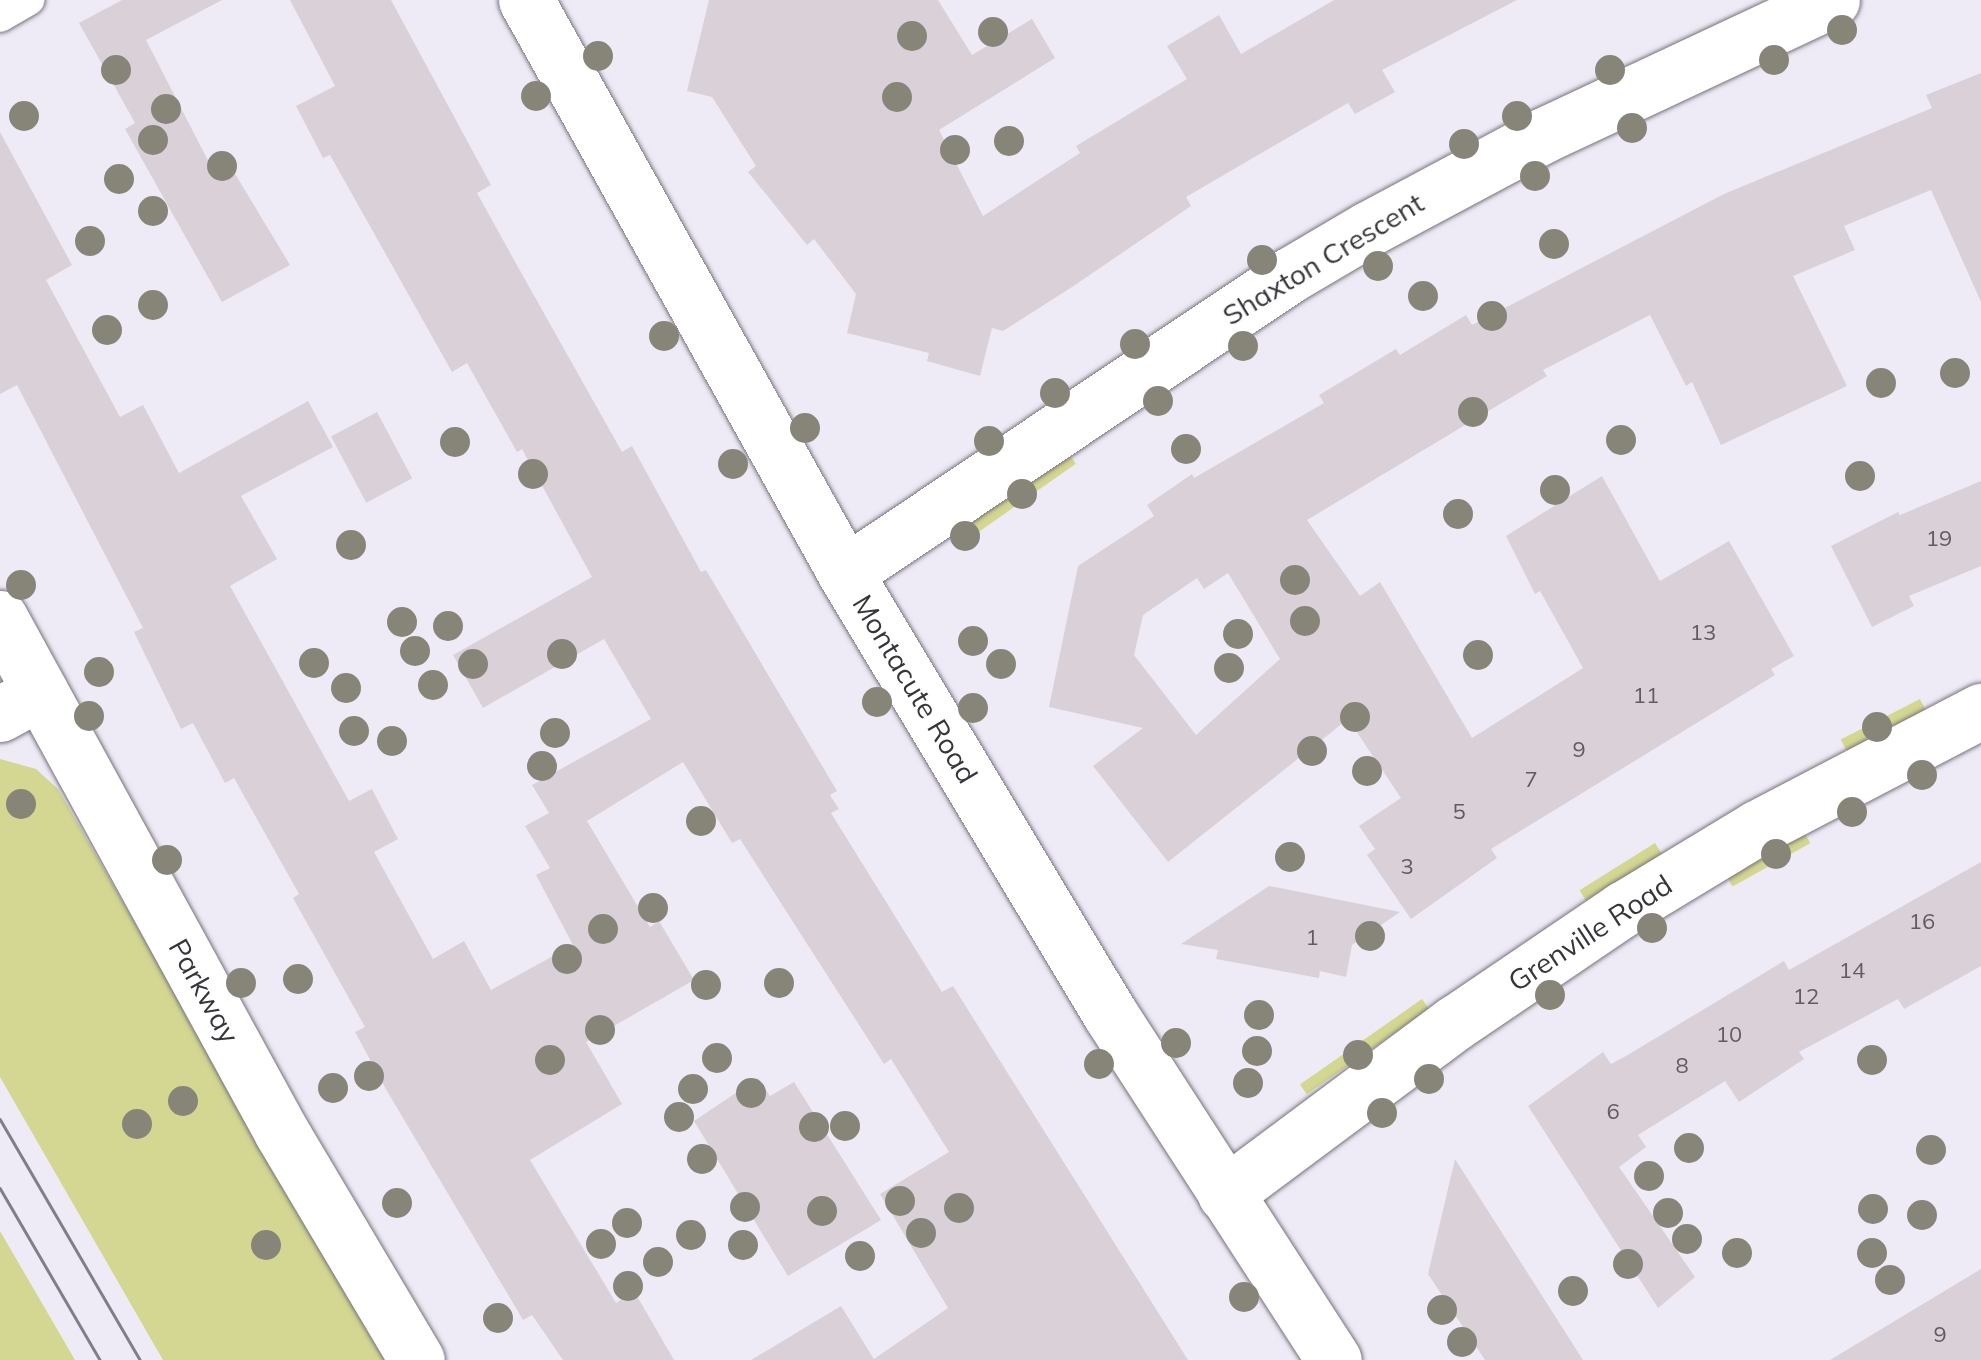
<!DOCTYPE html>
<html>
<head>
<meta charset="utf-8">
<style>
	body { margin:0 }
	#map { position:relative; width:1981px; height:1360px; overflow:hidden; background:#efebf6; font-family:Mulish,sans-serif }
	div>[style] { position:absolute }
	.green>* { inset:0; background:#d4d791; transform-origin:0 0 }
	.building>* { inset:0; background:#dad0d8; transform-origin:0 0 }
	.roads { filter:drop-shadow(0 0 2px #76727c) drop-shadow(0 0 2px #76727c) }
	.lane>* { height:30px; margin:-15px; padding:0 15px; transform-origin:15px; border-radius:15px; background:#fff }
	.street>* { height:55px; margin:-27.5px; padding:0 27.5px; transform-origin:27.5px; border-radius:27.5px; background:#fff }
	.secondary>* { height:55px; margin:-27.5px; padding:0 27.5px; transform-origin:27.5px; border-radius:27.5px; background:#fff }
	.tram>* { height:2.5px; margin:-1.25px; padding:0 1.25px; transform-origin:1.25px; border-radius:1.25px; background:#817f86 }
	.trees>* { width:30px; height:30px; margin:-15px; border-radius:50%; background:#868578 }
	span { translate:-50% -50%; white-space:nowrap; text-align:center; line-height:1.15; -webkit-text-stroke:8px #fff; paint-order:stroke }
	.number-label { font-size:22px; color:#605c61 }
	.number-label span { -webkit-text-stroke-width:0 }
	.street-label { font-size:28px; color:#373539 }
</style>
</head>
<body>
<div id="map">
	<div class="green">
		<i style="left:1069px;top:454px;width:12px;height:138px;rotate:55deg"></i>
		<i style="left:1920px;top:699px;width:13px;height:89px;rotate:63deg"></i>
		<i style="clip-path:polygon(0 759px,36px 769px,58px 789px,386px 1360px,163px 1360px,0 1077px)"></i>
		<i style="left:1804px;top:832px;width:13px;height:89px;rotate:61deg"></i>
		<i style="left:1655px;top:843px;width:13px;height:89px;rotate:58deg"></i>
		<i style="left:1422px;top:999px;width:12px;height:149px;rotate:55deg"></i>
		<i style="clip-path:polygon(0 1231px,75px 1360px,0 1360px)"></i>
	</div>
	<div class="building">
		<i style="clip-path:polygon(122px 0,222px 0,146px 40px,218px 180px,234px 172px,290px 265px,222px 302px,125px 129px,135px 123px,79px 23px)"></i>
		<i style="clip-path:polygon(290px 0,391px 0,491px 185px,477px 193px,518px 267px,622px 452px,632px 446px,701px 572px,706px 570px,837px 791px,830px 795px,839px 809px,831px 813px,942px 992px,953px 986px,1188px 1360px,751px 1360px,841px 1306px,874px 1359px,948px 1308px,880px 1194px,949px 1152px,891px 1059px,884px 1064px,740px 839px,732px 843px,683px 762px,587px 821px,650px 927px,659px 921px,694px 980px,586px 1042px,622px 1104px,530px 1160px,616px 1303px,634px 1291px,674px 1360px,563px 1360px,532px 1315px,523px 1320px,387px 1091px,355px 1032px,365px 1027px,293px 898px,299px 894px,234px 778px,225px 783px,193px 723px,181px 729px,134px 632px,143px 628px,17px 385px,0 394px,0 132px,72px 265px,46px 280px,120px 417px,143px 405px,179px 473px,308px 401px,333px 447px,241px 496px,277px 559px,230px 586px,349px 801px,372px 789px,398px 839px,374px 852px,433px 959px,464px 941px,491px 990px,573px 945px,536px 875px,550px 868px,525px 826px,549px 813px,532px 785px,651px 719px,604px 639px,483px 708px,453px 655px,592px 577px,522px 449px,517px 452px,467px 363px,452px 372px,330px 155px,323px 158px,296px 106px,335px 86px)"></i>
		<i style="clip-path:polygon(709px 0,938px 0,972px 55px,1032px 19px,1055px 58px,939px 130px,983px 216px,1080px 153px,1076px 146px,1187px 79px,1167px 46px,1219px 15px,1241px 54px,1334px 0,1517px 0,1382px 70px,1395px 92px,1355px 114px,1348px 103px,1270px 148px,1186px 197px,1191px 206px,1072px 287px,1003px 331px,992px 328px,980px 376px,927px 361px,929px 353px,847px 333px,856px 294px,814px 239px,807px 245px,748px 172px,756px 166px,712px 97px,687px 91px)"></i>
		<i style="clip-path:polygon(evenodd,1981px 73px,1981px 302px,1931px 190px,1844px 226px,1855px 250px,1793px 276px,1847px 386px,1721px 445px,1692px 382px,1686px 386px,1650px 315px,1543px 370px,1547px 376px,1307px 520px,1360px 596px,1380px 582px,1472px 738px,1583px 668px,1540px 591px,1535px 594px,1506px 536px,1602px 476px,1660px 581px,1729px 541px,1794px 656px,1771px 669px,1775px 675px,1491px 849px,1497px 858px,1411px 919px,1367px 855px,1375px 849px,1359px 826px,1401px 798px,1348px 719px,1168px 862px,1093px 766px,1143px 728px,1049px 707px,1078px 566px,1154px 516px,1147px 505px,1192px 474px,1194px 478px,1324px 403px,1319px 395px,1396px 349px,1400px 355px,1466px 315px,1472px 325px,1724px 194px,1932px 108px,1926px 95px,1981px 73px,1228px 573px,1280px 659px,1196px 735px,1134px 655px,1143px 615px,1197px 578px,1204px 589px,1228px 573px)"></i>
		<i style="left:377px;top:412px;width:75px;height:52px;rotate:62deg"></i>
		<i style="clip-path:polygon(1981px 481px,1981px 566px,1909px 596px,1914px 606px,1872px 627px,1831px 546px,1898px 512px,1900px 515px)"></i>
		<i style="clip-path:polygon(1981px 862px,1981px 966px,1904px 1009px,1898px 999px,1799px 1052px,1804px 1059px,1739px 1102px,1725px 1081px,1638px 1135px,1646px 1147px,1619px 1167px,1695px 1277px,1658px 1308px,1528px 1106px,1603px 1052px,1611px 1064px,1626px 1056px,1784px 961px,1789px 970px)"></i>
		<i style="clip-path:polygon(1269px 886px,1280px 888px,1400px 912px,1352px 945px,1346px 977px,1320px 971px,1319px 978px,1216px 959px,1218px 950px,1181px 944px)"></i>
		<i style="clip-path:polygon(758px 1078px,770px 1096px,794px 1082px,881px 1220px,788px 1276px,694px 1121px)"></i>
		<i style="clip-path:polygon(1455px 1159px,1583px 1360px,1485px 1360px,1428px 1274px)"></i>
		<i style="clip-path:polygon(1981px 1269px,1981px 1360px,1830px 1360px)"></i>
	</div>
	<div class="roads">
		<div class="lane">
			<i style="left:0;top:17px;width:34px;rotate:-30deg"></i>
		</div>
		<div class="street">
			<i style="left:526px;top:0;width:656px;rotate:60.89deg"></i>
			<i style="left:845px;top:573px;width:514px;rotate:59deg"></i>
			<i style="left:1110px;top:1014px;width:412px;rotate:57.1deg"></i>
			<i style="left:845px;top:573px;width:536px;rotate:-33.81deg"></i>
			<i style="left:1290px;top:275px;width:91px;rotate:-30.5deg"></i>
			<i style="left:1368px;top:229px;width:200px;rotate:-28.1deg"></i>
			<i style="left:1544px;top:135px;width:318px;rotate:-25.1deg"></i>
			<i style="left:0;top:714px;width:46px;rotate:-28.8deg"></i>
			<i style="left:1225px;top:1194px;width:288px;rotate:-36.7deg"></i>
			<i style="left:1456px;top:1022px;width:202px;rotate:-34.1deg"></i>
			<i style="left:1623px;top:909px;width:157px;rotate:-31.2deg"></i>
			<i style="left:1757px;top:828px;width:253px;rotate:-27.6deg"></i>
		</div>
		<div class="secondary">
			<i style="left:0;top:618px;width:587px;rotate:61.3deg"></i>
			<i style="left:282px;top:1133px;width:264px;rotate:59.3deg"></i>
		</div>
	</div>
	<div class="tram">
		<i style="left:0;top:1119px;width:279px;rotate:59.8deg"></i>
		<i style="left:0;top:1188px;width:199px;rotate:59.8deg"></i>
	</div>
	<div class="trees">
		<i style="left:1842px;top:30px"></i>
		<i style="left:993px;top:32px"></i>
		<i style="left:912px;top:36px"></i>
		<i style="left:598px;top:56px"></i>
		<i style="left:1774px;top:60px"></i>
		<i style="left:116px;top:70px"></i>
		<i style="left:1610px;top:70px"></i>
		<i style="left:536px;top:96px"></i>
		<i style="left:897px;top:97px"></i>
		<i style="left:166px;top:109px"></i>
		<i style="left:24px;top:116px"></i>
		<i style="left:1517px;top:116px"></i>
		<i style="left:1632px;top:128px"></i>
		<i style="left:153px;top:140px"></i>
		<i style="left:1009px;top:141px"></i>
		<i style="left:1464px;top:144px"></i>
		<i style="left:955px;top:150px"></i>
		<i style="left:222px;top:166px"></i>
		<i style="left:1535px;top:176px"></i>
		<i style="left:119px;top:179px"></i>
		<i style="left:153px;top:211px"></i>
		<i style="left:90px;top:241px"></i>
		<i style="left:1554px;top:244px"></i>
		<i style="left:1262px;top:260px"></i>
		<i style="left:1378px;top:266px"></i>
		<i style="left:1423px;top:296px"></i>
		<i style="left:153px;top:305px"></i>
		<i style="left:1492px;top:316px"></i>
		<i style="left:107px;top:330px"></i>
		<i style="left:664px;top:336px"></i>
		<i style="left:1135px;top:344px"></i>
		<i style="left:1243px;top:346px"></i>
		<i style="left:1955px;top:373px"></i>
		<i style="left:1881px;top:383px"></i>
		<i style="left:1055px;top:393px"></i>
		<i style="left:1158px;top:401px"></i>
		<i style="left:1473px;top:412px"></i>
		<i style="left:805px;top:428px"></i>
		<i style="left:1621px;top:440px"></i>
		<i style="left:989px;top:441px"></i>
		<i style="left:455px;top:442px"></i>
		<i style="left:1186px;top:449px"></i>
		<i style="left:733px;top:464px"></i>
		<i style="left:533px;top:474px"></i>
		<i style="left:1860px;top:476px"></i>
		<i style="left:1555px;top:490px"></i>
		<i style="left:1022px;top:494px"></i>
		<i style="left:1458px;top:514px"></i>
		<i style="left:965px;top:536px"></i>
		<i style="left:351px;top:545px"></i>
		<i style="left:1295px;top:580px"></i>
		<i style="left:21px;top:585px"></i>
		<i style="left:1305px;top:621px"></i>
		<i style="left:402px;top:622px"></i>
		<i style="left:448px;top:626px"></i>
		<i style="left:1238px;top:634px"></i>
		<i style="left:973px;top:641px"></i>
		<i style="left:415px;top:651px"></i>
		<i style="left:562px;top:654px"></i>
		<i style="left:1478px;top:655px"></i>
		<i style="left:314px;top:663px"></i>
		<i style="left:473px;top:664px"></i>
		<i style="left:1001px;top:664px"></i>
		<i style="left:1229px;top:668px"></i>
		<i style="left:99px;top:672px"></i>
		<i style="left:433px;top:685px"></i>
		<i style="left:346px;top:688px"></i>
		<i style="left:877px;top:702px"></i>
		<i style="left:973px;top:708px"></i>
		<i style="left:89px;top:716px"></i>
		<i style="left:1355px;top:717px"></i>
		<i style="left:1877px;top:727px"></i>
		<i style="left:354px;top:731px"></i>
		<i style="left:555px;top:733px"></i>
		<i style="left:392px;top:741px"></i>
		<i style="left:1312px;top:751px"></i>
		<i style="left:542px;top:766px"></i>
		<i style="left:1367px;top:771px"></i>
		<i style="left:1922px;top:775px"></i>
		<i style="left:21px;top:804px"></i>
		<i style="left:1852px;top:812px"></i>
		<i style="left:701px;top:821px"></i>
		<i style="left:1776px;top:854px"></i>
		<i style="left:1290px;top:857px"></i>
		<i style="left:167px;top:860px"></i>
		<i style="left:653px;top:908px"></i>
		<i style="left:1652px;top:928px"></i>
		<i style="left:603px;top:929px"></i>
		<i style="left:1370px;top:936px"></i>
		<i style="left:567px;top:959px"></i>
		<i style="left:298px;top:979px"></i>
		<i style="left:241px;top:983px"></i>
		<i style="left:779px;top:983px"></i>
		<i style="left:706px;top:985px"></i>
		<i style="left:1550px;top:995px"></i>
		<i style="left:1259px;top:1015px"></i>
		<i style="left:600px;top:1030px"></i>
		<i style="left:1176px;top:1043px"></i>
		<i style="left:1257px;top:1051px"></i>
		<i style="left:1358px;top:1055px"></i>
		<i style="left:717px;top:1058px"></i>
		<i style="left:550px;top:1060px"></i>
		<i style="left:1872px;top:1060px"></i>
		<i style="left:1099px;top:1064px"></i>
		<i style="left:369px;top:1076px"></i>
		<i style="left:1429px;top:1079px"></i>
		<i style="left:1248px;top:1083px"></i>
		<i style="left:333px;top:1088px"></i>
		<i style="left:693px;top:1089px"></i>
		<i style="left:751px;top:1093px"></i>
		<i style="left:183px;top:1101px"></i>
		<i style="left:1382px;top:1113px"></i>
		<i style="left:679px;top:1117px"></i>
		<i style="left:137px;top:1124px"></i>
		<i style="left:845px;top:1126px"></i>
		<i style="left:814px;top:1127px"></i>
		<i style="left:1689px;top:1148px"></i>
		<i style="left:1931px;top:1150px"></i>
		<i style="left:702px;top:1159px"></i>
		<i style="left:1649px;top:1176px"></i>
		<i style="left:900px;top:1201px"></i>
		<i style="left:397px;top:1203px"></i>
		<i style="left:745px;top:1207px"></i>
		<i style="left:959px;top:1208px"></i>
		<i style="left:1873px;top:1209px"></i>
		<i style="left:822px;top:1211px"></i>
		<i style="left:1668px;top:1213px"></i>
		<i style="left:1922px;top:1215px"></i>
		<i style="left:627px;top:1223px"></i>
		<i style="left:921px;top:1233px"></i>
		<i style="left:691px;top:1235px"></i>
		<i style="left:1687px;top:1239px"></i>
		<i style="left:601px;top:1244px"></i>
		<i style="left:266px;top:1245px"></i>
		<i style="left:743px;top:1245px"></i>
		<i style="left:1737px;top:1253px"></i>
		<i style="left:1872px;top:1253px"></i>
		<i style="left:860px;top:1256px"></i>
		<i style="left:658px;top:1262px"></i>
		<i style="left:1628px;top:1264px"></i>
		<i style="left:1890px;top:1280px"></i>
		<i style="left:628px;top:1286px"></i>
		<i style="left:1573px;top:1291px"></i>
		<i style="left:1244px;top:1297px"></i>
		<i style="left:1442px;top:1310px"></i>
		<i style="left:498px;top:1318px"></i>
		<i style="left:1462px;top:1342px"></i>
	</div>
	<div class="number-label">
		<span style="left:1939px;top:539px">19</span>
		<span style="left:1703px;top:633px">13</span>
		<span style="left:1646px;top:696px">11</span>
		<span style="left:1579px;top:750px">9</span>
		<span style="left:1531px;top:780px">7</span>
		<span style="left:1459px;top:812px">5</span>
		<span style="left:1407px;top:867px">3</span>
		<span style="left:1922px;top:922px">16</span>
		<span style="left:1312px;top:938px">1</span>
		<span style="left:1852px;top:971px">14</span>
		<span style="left:1806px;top:997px">12</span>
		<span style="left:1729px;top:1035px">10</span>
		<span style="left:1682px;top:1066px">8</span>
		<span style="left:1613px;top:1112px">6</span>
		<span style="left:1940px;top:1335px">9</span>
	</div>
	<div class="street-label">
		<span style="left:1323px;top:259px;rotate:-31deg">Shaxton Crescent</span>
		<span style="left:915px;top:689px;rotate:59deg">Montacute Road</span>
		<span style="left:1590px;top:933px;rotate:-33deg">Grenville Road</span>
		<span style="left:204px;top:991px;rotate:61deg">Parkway</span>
	</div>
</div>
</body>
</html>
